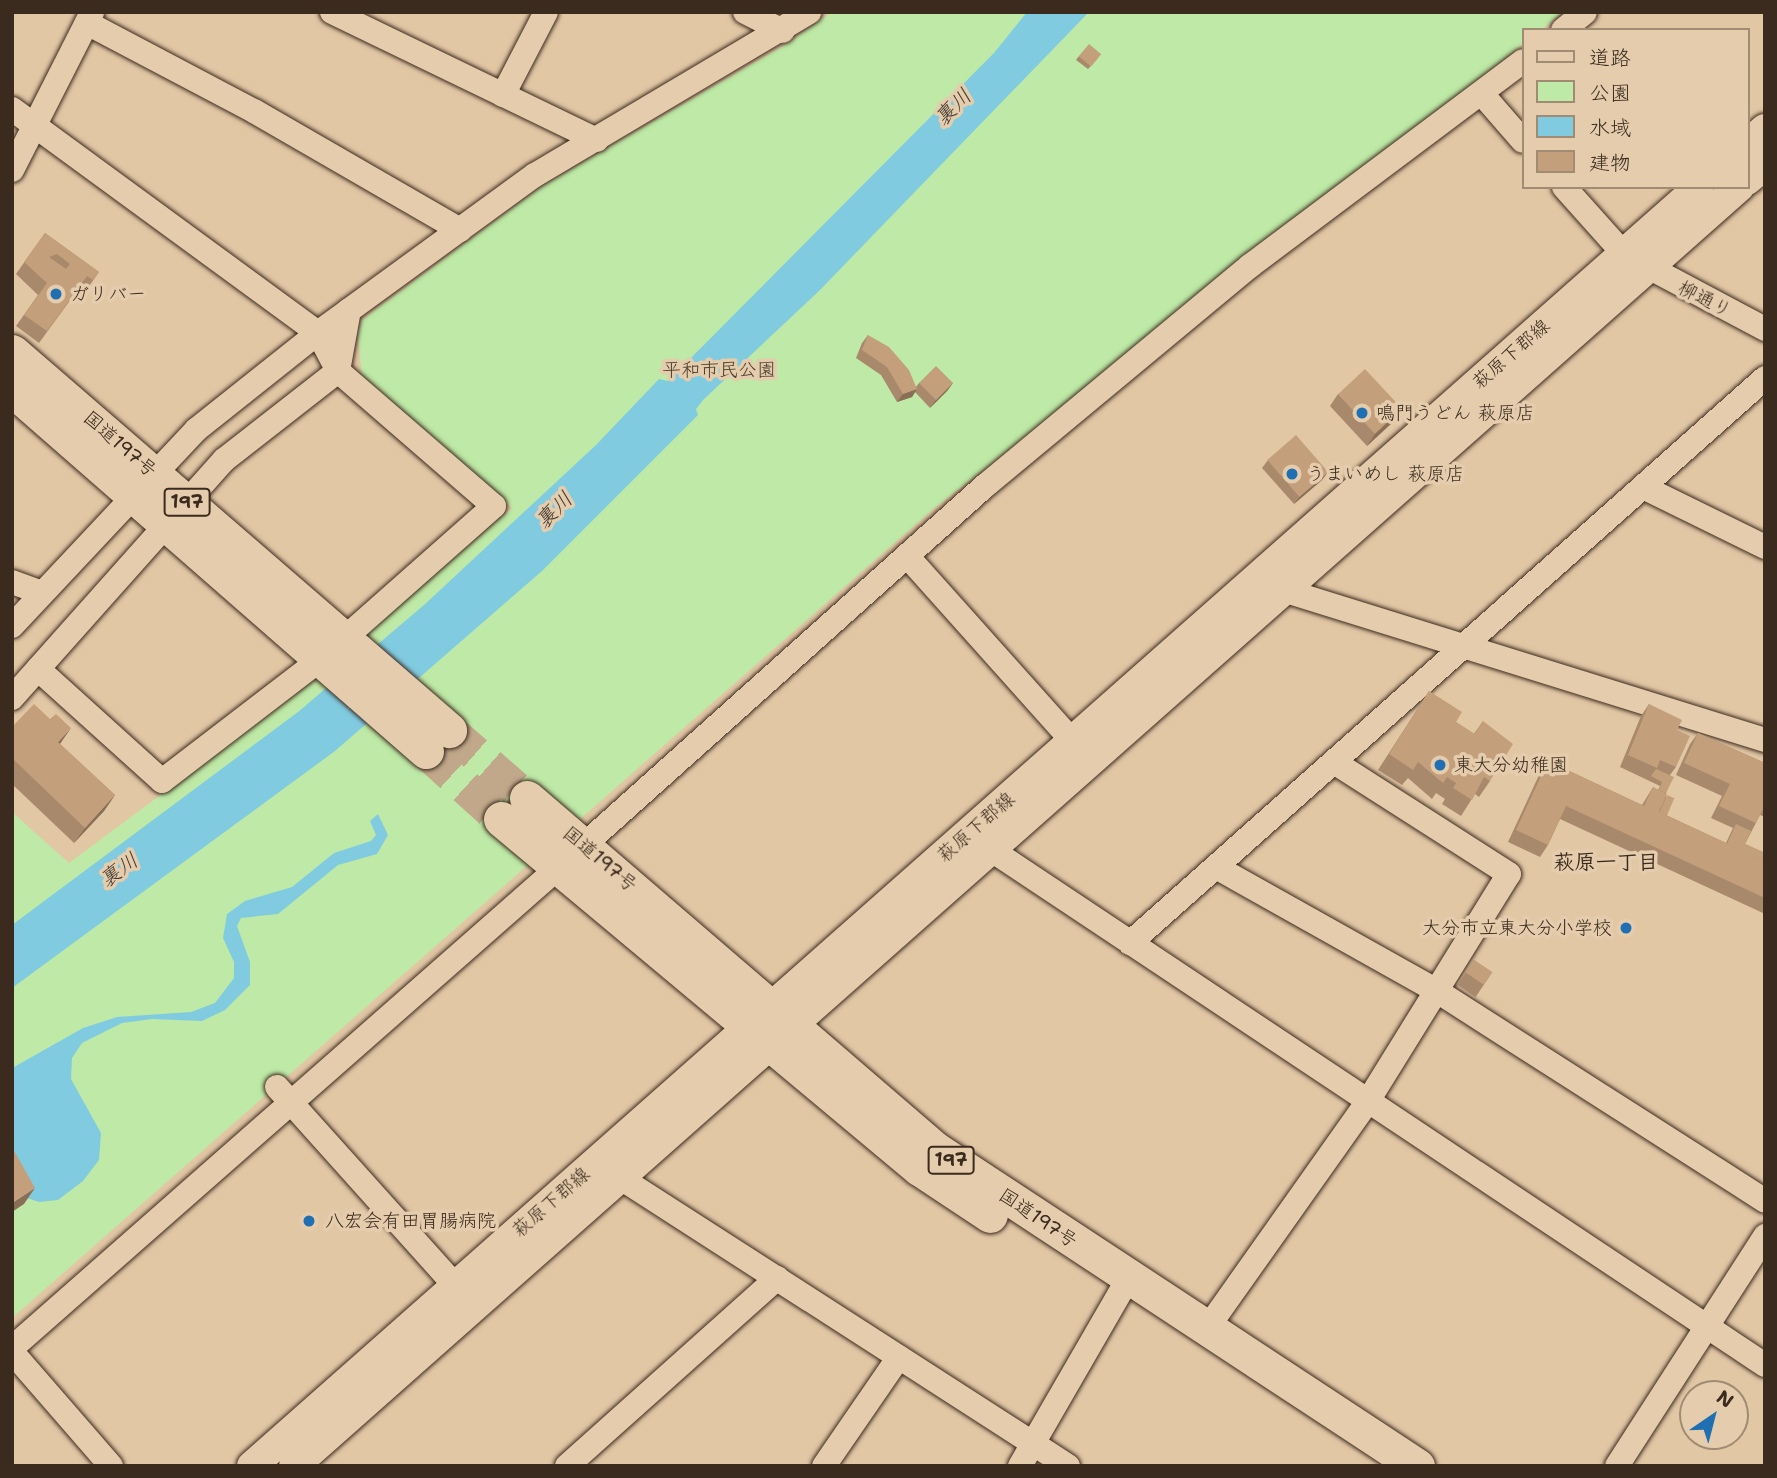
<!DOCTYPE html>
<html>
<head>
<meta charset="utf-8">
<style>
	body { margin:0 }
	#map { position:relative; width:1777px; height:1478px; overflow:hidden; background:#e2c7a5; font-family:"Shantell Sans","Klee One",sans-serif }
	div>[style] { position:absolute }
	.green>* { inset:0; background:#bee9a6 }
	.water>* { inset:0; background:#81cbe1 }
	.highway-tunnel>* { height:35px; margin-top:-17.5px; transform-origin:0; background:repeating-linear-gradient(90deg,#c1a88a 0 35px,transparent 0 53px) }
	.roads { filter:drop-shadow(0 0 2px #3b2a1e) drop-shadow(0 0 2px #3b2a1e) }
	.minor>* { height:24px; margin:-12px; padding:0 12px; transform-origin:12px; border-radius:12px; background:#e4ccac }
	.major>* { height:30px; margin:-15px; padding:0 15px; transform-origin:15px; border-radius:15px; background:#e4ccac }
	.highway>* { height:35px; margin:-17.5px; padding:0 17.5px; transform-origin:17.5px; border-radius:17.5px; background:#e4ccac }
	.wall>* { inset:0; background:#a9896b; transform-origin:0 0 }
	.shaded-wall>* { inset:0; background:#896f57 }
	.building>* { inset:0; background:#c49f7c; transform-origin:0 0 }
	.dots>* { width:19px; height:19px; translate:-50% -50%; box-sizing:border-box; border:4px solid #e4ccac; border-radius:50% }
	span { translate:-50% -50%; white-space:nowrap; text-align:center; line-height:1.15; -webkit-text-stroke:7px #e4ccac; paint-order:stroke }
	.shield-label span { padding:2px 5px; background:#e4ccac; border:2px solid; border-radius:5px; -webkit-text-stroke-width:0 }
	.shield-label { font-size:18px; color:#3b2a1e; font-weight:700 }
	.poi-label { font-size:19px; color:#3b2a1e }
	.left { translate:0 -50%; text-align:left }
	.right { translate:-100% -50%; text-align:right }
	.street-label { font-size:19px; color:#3b2a1e }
	.park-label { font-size:19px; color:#483d2c }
	.water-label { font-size:21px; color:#423a32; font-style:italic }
	.neighbourhood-label { font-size:21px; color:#3b2a1e; font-weight:700 }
	.frame { position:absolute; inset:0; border:14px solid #3b2a1e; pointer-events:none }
	.legend { position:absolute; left:1522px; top:28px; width:228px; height:161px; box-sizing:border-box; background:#e4ccac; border:2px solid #a08b73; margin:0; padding:9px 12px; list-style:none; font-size:21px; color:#3b2a1e }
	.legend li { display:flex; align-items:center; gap:14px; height:35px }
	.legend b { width:35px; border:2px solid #a08b73 }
	.north { position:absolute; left:1679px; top:1380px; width:70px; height:70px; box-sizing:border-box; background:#e4ccac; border:2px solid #a08b73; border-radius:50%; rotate:35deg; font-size:19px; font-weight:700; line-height:28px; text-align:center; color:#3b2a1e }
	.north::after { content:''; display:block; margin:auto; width:24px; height:32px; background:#1f6fb2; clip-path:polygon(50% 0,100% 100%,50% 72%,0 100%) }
</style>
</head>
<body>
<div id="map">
	<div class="green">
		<i style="clip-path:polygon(832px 12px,1563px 12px,1541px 30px,1523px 30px,1523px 44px,932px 510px,12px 1318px,12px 812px,69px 863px,299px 692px,512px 508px,362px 378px,358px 334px,362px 320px,542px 186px,787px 44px)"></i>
	</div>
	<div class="water">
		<i style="clip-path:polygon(1027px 12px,1089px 12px,819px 291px,703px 400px,696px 409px,698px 415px,542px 571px,335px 751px,12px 988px,12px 925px,298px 712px,424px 605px,596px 445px,659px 379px,668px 381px,994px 53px)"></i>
		<i style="clip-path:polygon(378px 814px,388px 835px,377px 854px,338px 865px,278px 914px,241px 918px,237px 926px,250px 962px,250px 985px,225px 1010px,202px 1021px,152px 1019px,122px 1023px,82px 1043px,72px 1058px,71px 1079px,101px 1133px,99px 1160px,83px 1181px,58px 1200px,39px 1202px,21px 1196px,12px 1180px,14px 1067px,83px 1028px,117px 1017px,191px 1012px,215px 1003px,234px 978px,234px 962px,223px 938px,227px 914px,245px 901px,292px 887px,334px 853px,371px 841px,376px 835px,370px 821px)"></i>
	</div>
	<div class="highway-tunnel">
		<i style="left:449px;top:730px;width:103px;rotate:41.1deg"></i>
		<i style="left:426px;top:751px;width:101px;rotate:42.2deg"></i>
	</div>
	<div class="roads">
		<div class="minor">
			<i style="left:332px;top:12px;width:294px;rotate:25.8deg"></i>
			<i style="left:745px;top:12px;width:42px;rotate:26.6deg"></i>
			<i style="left:87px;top:23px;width:189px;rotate:27.8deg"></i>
			<i style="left:254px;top:111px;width:238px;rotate:30deg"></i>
			<i style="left:1563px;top:30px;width:28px;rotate:-39deg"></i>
			<i style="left:1482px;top:94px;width:62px;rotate:48.9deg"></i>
			<i style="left:503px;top:95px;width:93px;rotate:-62.6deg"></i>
			<i style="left:12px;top:109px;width:379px;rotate:36.2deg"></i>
			<i style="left:318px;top:333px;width:43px;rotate:62.2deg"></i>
			<i style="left:338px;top:371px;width:206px;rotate:40.9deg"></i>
			<i style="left:494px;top:506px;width:199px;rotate:138.5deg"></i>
			<i style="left:12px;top:170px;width:177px;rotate:-63.1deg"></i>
			<i style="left:1564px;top:187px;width:90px;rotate:48.2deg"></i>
			<i style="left:1624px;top:254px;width:160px;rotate:28deg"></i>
			<i style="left:1643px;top:487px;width:136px;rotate:26.2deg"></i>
			<i style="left:907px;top:556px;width:266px;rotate:48.2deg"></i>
			<i style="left:1271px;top:579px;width:16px;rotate:43deg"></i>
			<i style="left:1283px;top:590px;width:505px;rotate:17.29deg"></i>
			<i style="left:12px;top:582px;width:32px;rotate:20deg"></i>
			<i style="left:12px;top:626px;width:269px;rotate:-46.8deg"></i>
			<i style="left:196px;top:430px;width:156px;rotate:-38.5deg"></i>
			<i style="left:318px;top:333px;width:268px;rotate:-36.1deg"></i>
			<i style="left:535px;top:175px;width:319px;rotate:-30.7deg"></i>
			<i style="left:38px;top:669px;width:167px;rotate:42.1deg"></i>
			<i style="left:162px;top:781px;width:200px;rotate:-37.5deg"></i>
			<i style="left:12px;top:698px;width:319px;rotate:-48.3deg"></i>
			<i style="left:224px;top:460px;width:145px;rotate:-38deg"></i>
			<i style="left:338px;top:371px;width:62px;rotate:-79.8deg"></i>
			<i style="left:979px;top:837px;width:16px;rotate:47deg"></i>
			<i style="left:990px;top:849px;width:931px;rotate:33.66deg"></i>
			<i style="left:584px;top:845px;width:540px;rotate:-41.85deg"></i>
			<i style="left:986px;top:485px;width:343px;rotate:-39.7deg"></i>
			<i style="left:1250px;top:266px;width:341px;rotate:-36.9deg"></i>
			<i style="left:1216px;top:867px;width:253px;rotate:29.3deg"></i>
			<i style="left:1437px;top:991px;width:389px;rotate:32.6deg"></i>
			<i style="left:1130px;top:943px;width:850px;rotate:-41.66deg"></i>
			<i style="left:277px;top:1087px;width:286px;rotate:48.1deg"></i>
			<i style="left:619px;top:1177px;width:534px;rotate:32.77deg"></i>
			<i style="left:1206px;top:1330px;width:281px;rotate:-54.7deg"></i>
			<i style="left:1368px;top:1101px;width:267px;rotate:-58.2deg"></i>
			<i style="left:1509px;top:874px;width:208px;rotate:-147.4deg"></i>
			<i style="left:12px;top:1348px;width:728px;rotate:-41.33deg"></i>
			<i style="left:12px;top:1352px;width:151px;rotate:49deg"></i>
			<i style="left:567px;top:1466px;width:282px;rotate:-41.8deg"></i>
			<i style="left:824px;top:1466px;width:132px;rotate:-55.5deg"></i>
			<i style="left:1020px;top:1466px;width:216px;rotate:-60deg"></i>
			<i style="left:1617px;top:1466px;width:274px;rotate:-57.2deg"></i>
		</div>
		<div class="major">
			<i style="left:1747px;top:145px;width:24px;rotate:-42deg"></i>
			<i style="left:1747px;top:180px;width:23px;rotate:-40deg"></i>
			<i style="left:252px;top:1466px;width:1931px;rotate:-41.47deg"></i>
			<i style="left:294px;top:1466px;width:1930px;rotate:-41.51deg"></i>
		</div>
		<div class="highway">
			<i style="left:12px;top:352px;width:578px;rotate:40.86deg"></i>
			<i style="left:12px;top:389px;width:550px;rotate:41.17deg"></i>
			<i style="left:527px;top:798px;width:538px;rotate:40.71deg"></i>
			<i style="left:935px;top:1149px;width:577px;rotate:33.33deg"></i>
			<i style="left:501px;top:819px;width:545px;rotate:39.86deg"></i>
			<i style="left:919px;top:1168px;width:85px;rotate:33.5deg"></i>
		</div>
	</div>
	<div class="wall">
		<i style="clip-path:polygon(1079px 56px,1098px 58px,1088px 69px,1076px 60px)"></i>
		<i style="clip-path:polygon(45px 233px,99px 272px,85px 292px,79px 288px,39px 343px,16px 326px,38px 295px,16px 274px)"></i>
		<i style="clip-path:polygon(868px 335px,916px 387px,919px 383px,953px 383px,947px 391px,930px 408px,915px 392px,912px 397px,897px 402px,881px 375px,856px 358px,862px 343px)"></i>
		<i style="clip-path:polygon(1338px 394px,1402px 409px,1394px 421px,1367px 446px,1330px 406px)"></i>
		<i style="clip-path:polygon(1268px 460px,1322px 480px,1294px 504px,1262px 468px)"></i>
		<i style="clip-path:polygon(1429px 691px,1456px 722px,1474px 734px,1483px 721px,1490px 781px,1479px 797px,1475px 794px,1461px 816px,1442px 804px,1445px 799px,1436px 793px,1432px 799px,1408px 778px,1402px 785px,1378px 770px)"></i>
		<i style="clip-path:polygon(1649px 704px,1677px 730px,1676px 767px,1670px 775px,1666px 793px,1666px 815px,1726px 843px,1733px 828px,1711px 818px,1722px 796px,1676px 775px,1690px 744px,1698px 733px,1765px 763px,1765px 817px,1760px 815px,1745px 844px,1765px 853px,1765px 914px,1560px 819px,1548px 845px,1540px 857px,1508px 842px,1540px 773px,1548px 761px,1642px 805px,1653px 787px,1658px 790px,1660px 786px,1620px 767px,1641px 716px)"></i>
		<i style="clip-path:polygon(12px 727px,60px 744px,115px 795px,104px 811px,74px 843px,12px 784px)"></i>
		<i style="left:1474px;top:960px;width:22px;height:30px;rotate:34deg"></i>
	</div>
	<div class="shaded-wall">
		<i style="clip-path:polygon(953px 383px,947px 391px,930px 408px,936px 400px)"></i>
		<i style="clip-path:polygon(917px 389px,912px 397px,897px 402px,903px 394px)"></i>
		<i style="clip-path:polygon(1402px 409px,1394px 421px,1367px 446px,1375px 434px)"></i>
		<i style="clip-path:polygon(1328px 472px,1322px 480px,1294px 504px,1300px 496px)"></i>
		<i style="clip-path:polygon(71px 728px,60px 744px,47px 758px,58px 742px)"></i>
		<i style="clip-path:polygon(115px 795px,104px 811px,74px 843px,85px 828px)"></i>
		<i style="clip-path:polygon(35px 1188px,24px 1204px,12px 1212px,12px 1203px)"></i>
	</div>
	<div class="building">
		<i style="left:1089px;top:44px;width:16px;height:16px;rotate:40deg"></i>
		<i style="clip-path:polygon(evenodd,45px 233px,99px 272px,93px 280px,87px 276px,47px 331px,24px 315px,47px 283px,24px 262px,45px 233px,57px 254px,70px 264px,66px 269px,49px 257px,57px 254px)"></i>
		<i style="clip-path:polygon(868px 335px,889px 347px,909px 370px,917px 389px,903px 394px,887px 367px,862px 350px)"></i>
		<i style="left:936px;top:366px;width:24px;height:24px;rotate:45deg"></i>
		<i style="left:1365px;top:369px;width:54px;height:37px;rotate:47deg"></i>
		<i style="left:1296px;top:435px;width:49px;height:38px;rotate:49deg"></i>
		<i style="clip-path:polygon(1429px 691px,1462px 712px,1456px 722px,1475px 734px,1483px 721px,1513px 744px,1490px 781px,1484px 777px,1472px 800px,1453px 788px,1456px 783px,1447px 777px,1443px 783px,1418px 762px,1413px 770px,1389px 754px)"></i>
		<i style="clip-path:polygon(34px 704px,50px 719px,56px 714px,71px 728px,58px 742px,115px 795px,85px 828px,12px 758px,12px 727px)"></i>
		<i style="clip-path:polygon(1649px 704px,1682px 720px,1677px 730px,1690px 736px,1676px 767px,1660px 760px,1657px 768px,1628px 755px)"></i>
		<i style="clip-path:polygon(1698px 733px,1765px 763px,1765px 805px,1756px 823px,1719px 806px,1730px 784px,1684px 763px)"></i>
		<i style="clip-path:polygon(1548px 761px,1644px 806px,1653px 787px,1667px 794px,1659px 812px,1765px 861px,1765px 898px,1566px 806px,1548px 845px,1516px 830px)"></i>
		<i style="clip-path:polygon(1656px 769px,1674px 777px,1666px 793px,1659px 790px,1662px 782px,1651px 776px)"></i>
		<i style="left:1667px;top:795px;width:8px;height:19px;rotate:23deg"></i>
		<i style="clip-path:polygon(1736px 824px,1751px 831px,1745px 844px,1765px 853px,1765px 861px,1727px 844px)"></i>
		<i style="left:1474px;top:960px;width:22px;height:15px;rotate:34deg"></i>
		<i style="clip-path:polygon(12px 1147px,35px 1188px,12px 1203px)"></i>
	</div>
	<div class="dots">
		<i style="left:56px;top:294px;background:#1f6fb2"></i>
		<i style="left:1362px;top:413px;background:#1f6fb2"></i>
		<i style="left:1292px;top:474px;background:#1f6fb2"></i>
		<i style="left:1440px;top:765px;background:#1f6fb2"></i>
		<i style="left:1626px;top:928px;background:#1f6fb2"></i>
		<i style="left:309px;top:1221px;background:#1f6fb2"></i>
	</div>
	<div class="shield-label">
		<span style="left:187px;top:502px">197</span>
		<span style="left:951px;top:1160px">197</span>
	</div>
	<div class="poi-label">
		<span class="left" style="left:70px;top:294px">ガリバー</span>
		<span class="left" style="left:1376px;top:413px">鳴門うどん 萩原店</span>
		<span class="left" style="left:1306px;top:474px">うまいめし 萩原店</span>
		<span class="left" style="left:1454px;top:765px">東大分幼稚園</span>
		<span class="right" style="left:1612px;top:928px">大分市立東大分小学校</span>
		<span class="left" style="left:325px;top:1221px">八宏会有田胃腸病院</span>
	</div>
	<div class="street-label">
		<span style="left:1705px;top:299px;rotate:27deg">柳通り</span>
		<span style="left:1511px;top:354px;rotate:-41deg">萩原下郡線</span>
		<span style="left:120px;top:444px;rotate:41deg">国道197号</span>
		<span style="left:976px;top:827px;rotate:-41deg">萩原下郡線</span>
		<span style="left:600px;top:859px;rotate:40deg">国道197号</span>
		<span style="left:551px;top:1202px;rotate:-41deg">萩原下郡線</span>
		<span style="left:1038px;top:1218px;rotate:34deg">国道197号</span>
	</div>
	<div class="park-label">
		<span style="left:719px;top:370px">平和市民公園</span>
	</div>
	<div class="water-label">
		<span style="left:953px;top:107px;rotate:-45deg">裏川</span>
		<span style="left:554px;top:510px;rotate:-45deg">裏川</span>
		<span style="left:119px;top:870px;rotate:-36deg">裏川</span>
	</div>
	<div class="neighbourhood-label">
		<span style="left:1606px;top:862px">萩原一丁目</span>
	</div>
	<div class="frame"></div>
	<ul class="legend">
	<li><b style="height:9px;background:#e4ccac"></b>道路</li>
	<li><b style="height:19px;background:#bee9a6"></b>公園</li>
	<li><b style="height:19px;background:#81cbe1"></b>水域</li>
	<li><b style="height:19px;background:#c49f7c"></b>建物</li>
	</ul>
	<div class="north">N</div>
</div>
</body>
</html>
